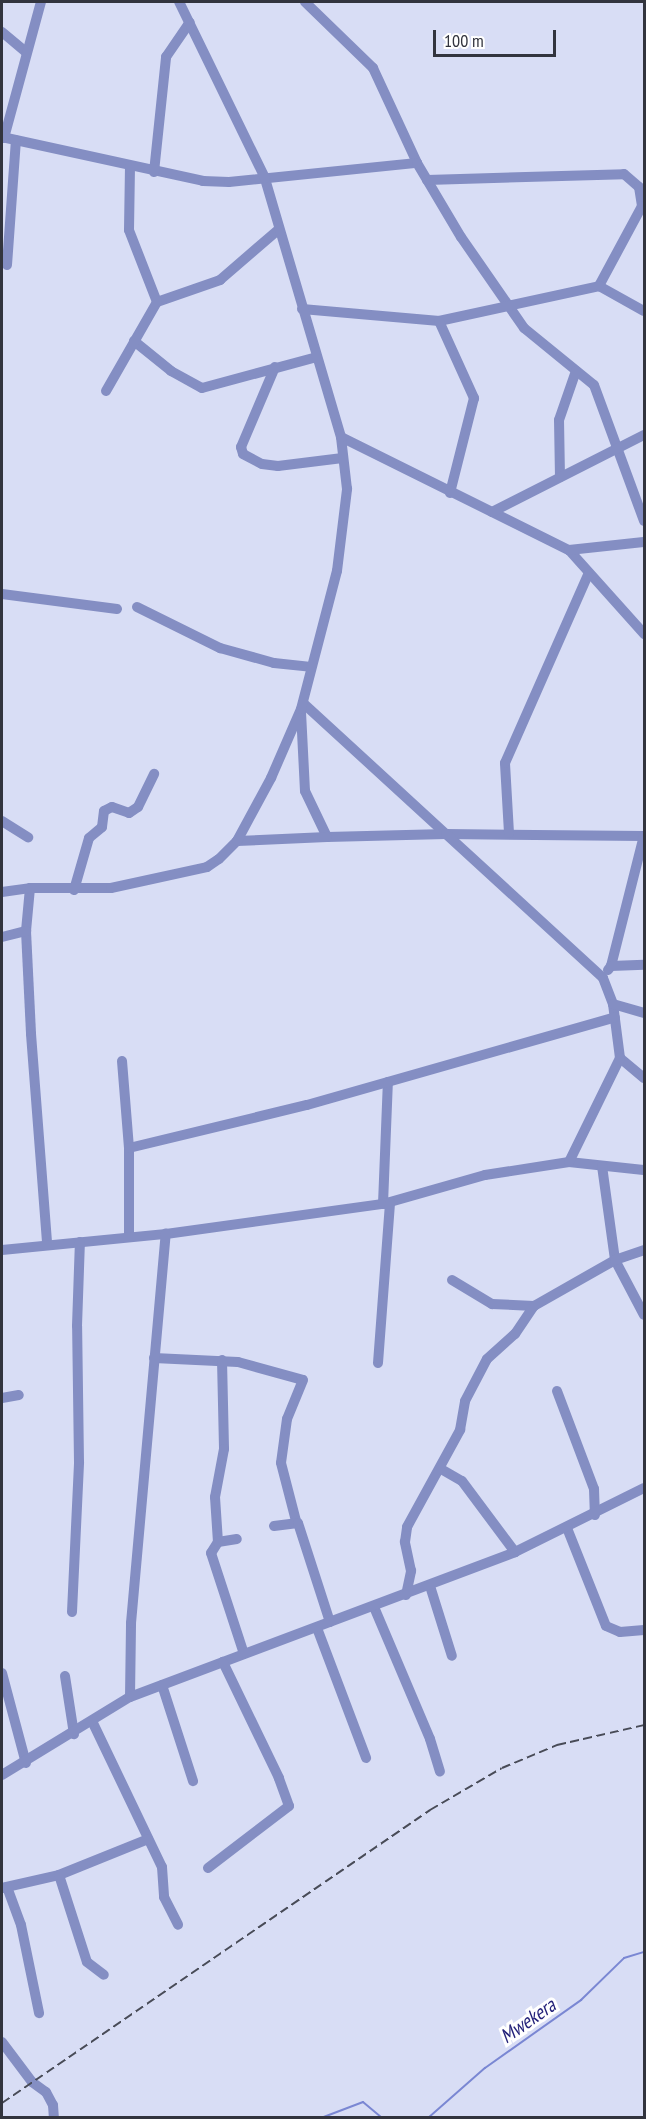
<!DOCTYPE html>
<html>
<head>
<meta charset="utf-8">
<style>
	body { margin:0 }
	#map { position:relative; width:646px; height:2119px; overflow:hidden; background:#d8ddf5; font-family:"PT Sans Narrow",sans-serif }
	div>[style] { position:absolute }
	.stream>* { height:2px; margin:-1px; padding:0 1px; transform-origin:1px; border-radius:1px; background:#7a87d3 }
	.minor>* { height:10px; margin:-5px; padding:0 5px; transform-origin:5px; border-radius:5px; background:#848ec3 }
	.rail>* { height:2px; margin-top:-1px; transform-origin:0; background:repeating-linear-gradient(90deg,#484b57 0 9px,transparent 0 13.5px) }
	span { translate:-50% -50%; white-space:nowrap; text-align:center; line-height:1.15; -webkit-text-stroke:6px #fff; paint-order:stroke }
	.water-label { font-size:20px; color:#24227a; font-style:italic }
	.frame { position:absolute; inset:0; border:3px solid #32343e; pointer-events:none }
	.scale { position:absolute; left:433px; top:30px; width:123px; height:27px; box-sizing:border-box; border:3px solid #32343e; border-top:0; padding-left:8px; font-size:18px; line-height:21px; white-space:nowrap; color:#32343e; -webkit-text-stroke:4px #fff; paint-order:stroke }
</style>
</head>
<body>
<div id="map">
	<div class="stream">
		<i style="left:321px;top:2118px;width:45px;rotate:-20.9deg"></i>
		<i style="left:363px;top:2102px;width:25px;rotate:40deg"></i>
		<i style="left:428px;top:2118px;width:76px;rotate:-41.3deg"></i>
		<i style="left:485px;top:2068px;width:118px;rotate:-35.3deg"></i>
		<i style="left:581px;top:2000px;width:60px;rotate:-44.3deg"></i>
		<i style="left:624px;top:1958px;width:21px;rotate:-17deg"></i>
	</div>
	<div class="minor">
		<i style="left:305px;top:2px;width:95px;rotate:44.1deg"></i>
		<i style="left:373px;top:68px;width:105px;rotate:65.1deg"></i>
		<i style="left:2px;top:32px;width:31px;rotate:40deg"></i>
		<i style="left:2px;top:137px;width:206px;rotate:12.3deg"></i>
		<i style="left:203px;top:181px;width:26px;rotate:2deg"></i>
		<i style="left:229px;top:182px;width:189px;rotate:-5.8deg"></i>
		<i style="left:417px;top:163px;width:86px;rotate:59.3deg"></i>
		<i style="left:461px;top:237px;width:111px;rotate:55.3deg"></i>
		<i style="left:524px;top:328px;width:90px;rotate:39.2deg"></i>
		<i style="left:594px;top:385px;width:145px;rotate:69.8deg"></i>
		<i style="left:4px;top:138px;width:141px;rotate:-74.8deg"></i>
		<i style="left:154px;top:172px;width:116px;rotate:-84deg"></i>
		<i style="left:166px;top:57px;width:42px;rotate:-55.6deg"></i>
		<i style="left:427px;top:180px;width:197px;rotate:-1.7deg"></i>
		<i style="left:624px;top:174px;width:20px;rotate:41deg"></i>
		<i style="left:639px;top:187px;width:19px;rotate:81deg"></i>
		<i style="left:642px;top:206px;width:91px;rotate:118.3deg"></i>
		<i style="left:7px;top:265px;width:125px;rotate:-85.9deg"></i>
		<i style="left:157px;top:302px;width:67px;rotate:-19.2deg"></i>
		<i style="left:220px;top:280px;width:77px;rotate:-40.8deg"></i>
		<i style="left:302px;top:309px;width:138px;rotate:5deg"></i>
		<i style="left:439px;top:321px;width:164px;rotate:-12.3deg"></i>
		<i style="left:599px;top:286px;width:51px;rotate:29.1deg"></i>
		<i style="left:439px;top:321px;width:85px;rotate:65.6deg"></i>
		<i style="left:474px;top:398px;width:98px;rotate:104.2deg"></i>
		<i style="left:134px;top:341px;width:48px;rotate:39deg"></i>
		<i style="left:171px;top:371px;width:35px;rotate:29deg"></i>
		<i style="left:202px;top:388px;width:119px;rotate:-15.1deg"></i>
		<i style="left:275px;top:367px;width:87px;rotate:113deg"></i>
		<i style="left:241px;top:447px;width:7px;rotate:74deg"></i>
		<i style="left:243px;top:454px;width:21px;rotate:28deg"></i>
		<i style="left:262px;top:464px;width:16px;rotate:7deg"></i>
		<i style="left:278px;top:466px;width:65px;rotate:-7deg"></i>
		<i style="left:106px;top:391px;width:103px;rotate:-60.2deg"></i>
		<i style="left:157px;top:302px;width:77px;rotate:-111.3deg"></i>
		<i style="left:129px;top:230px;width:64px;rotate:-89.1deg"></i>
		<i style="left:341px;top:437px;width:254px;rotate:26.4deg"></i>
		<i style="left:569px;top:550px;width:113px;rotate:48.2deg"></i>
		<i style="left:560px;top:477px;width:57px;rotate:-91deg"></i>
		<i style="left:559px;top:420px;width:52px;rotate:-70.9deg"></i>
		<i style="left:492px;top:512px;width:170px;rotate:-26.9deg"></i>
		<i style="left:569px;top:550px;width:75px;rotate:-6.1deg"></i>
		<i style="left:2px;top:594px;width:116px;rotate:7.4deg"></i>
		<i style="left:137px;top:607px;width:93px;rotate:26.3deg"></i>
		<i style="left:220px;top:648px;width:56px;rotate:15.5deg"></i>
		<i style="left:274px;top:663px;width:37px;rotate:6deg"></i>
		<i style="left:303px;top:703px;width:194px;rotate:42.5deg"></i>
		<i style="left:446px;top:834px;width:198px;rotate:0.6deg"></i>
		<i style="left:301px;top:712px;width:79px;rotate:87.1deg"></i>
		<i style="left:305px;top:791px;width:51px;rotate:64.4deg"></i>
		<i style="left:327px;top:837px;width:119px;rotate:-1.4deg"></i>
		<i style="left:446px;top:834px;width:213px;rotate:42.5deg"></i>
		<i style="left:603px;top:978px;width:28px;rotate:69deg"></i>
		<i style="left:613px;top:1004px;width:54px;rotate:82.6deg"></i>
		<i style="left:620px;top:1058px;width:31px;rotate:40deg"></i>
		<i style="left:2px;top:821px;width:31px;rotate:32deg"></i>
		<i style="left:509px;top:833px;width:70px;rotate:-93.3deg"></i>
		<i style="left:505px;top:763px;width:206px;rotate:-66.2deg"></i>
		<i style="left:237px;top:841px;width:90px;rotate:-2.5deg"></i>
		<i style="left:30px;top:888px;width:43px;rotate:95.3deg"></i>
		<i style="left:26px;top:931px;width:103px;rotate:87.2deg"></i>
		<i style="left:31px;top:1034px;width:211px;rotate:85.6deg"></i>
		<i style="left:74px;top:890px;width:54px;rotate:-73.9deg"></i>
		<i style="left:89px;top:838px;width:17px;rotate:-40deg"></i>
		<i style="left:102px;top:827px;width:16px;rotate:-83deg"></i>
		<i style="left:104px;top:811px;width:9px;rotate:-27deg"></i>
		<i style="left:112px;top:807px;width:18px;rotate:19deg"></i>
		<i style="left:129px;top:813px;width:11px;rotate:-34deg"></i>
		<i style="left:138px;top:807px;width:37px;rotate:-64deg"></i>
		<i style="left:2px;top:892px;width:28px;rotate:-8deg"></i>
		<i style="left:30px;top:888px;width:81px"></i>
		<i style="left:111px;top:888px;width:98px;rotate:-12.3deg"></i>
		<i style="left:207px;top:867px;width:14px;rotate:-34deg"></i>
		<i style="left:219px;top:859px;width:25px;rotate:-45deg"></i>
		<i style="left:237px;top:841px;width:72px;rotate:-61.6deg"></i>
		<i style="left:271px;top:778px;width:75px;rotate:-66.5deg"></i>
		<i style="left:301px;top:709px;width:143px;rotate:-75.4deg"></i>
		<i style="left:337px;top:571px;width:83px;rotate:-83deg"></i>
		<i style="left:347px;top:489px;width:52px;rotate:-96.6deg"></i>
		<i style="left:341px;top:437px;width:270px;rotate:-106.4deg"></i>
		<i style="left:265px;top:178px;width:196px;rotate:-116deg"></i>
		<i style="left:2px;top:937px;width:25px;rotate:-14deg"></i>
		<i style="left:611px;top:966px;width:134px;rotate:-75.8deg"></i>
		<i style="left:608px;top:970px;width:5px;rotate:-53deg"></i>
		<i style="left:611px;top:966px;width:33px;rotate:-2deg"></i>
		<i style="left:613px;top:1004px;width:32px;rotate:16deg"></i>
		<i style="left:122px;top:1061px;width:87px;rotate:85.4deg"></i>
		<i style="left:569px;top:1162px;width:75px;rotate:6.1deg"></i>
		<i style="left:602px;top:1166px;width:95px;rotate:82.1deg"></i>
		<i style="left:615px;top:1260px;width:62px;rotate:62.2deg"></i>
		<i style="left:383px;top:1204px;width:122px;rotate:-87.7deg"></i>
		<i style="left:129px;top:1237px;width:89px;rotate:-90deg"></i>
		<i style="left:129px;top:1148px;width:183px;rotate:-13.6deg"></i>
		<i style="left:307px;top:1105px;width:320px;rotate:-15.9deg"></i>
		<i style="left:2px;top:1250px;width:165px;rotate:-5.6deg"></i>
		<i style="left:166px;top:1234px;width:219px;rotate:-7.9deg"></i>
		<i style="left:383px;top:1204px;width:106px;rotate:-15.9deg"></i>
		<i style="left:485px;top:1175px;width:85px;rotate:-8.8deg"></i>
		<i style="left:569px;top:1162px;width:116px;rotate:-63.9deg"></i>
		<i style="left:452px;top:1280px;width:47px;rotate:31deg"></i>
		<i style="left:492px;top:1304px;width:42px;rotate:2.7deg"></i>
		<i style="left:154px;top:1358px;width:84px;rotate:2.7deg"></i>
		<i style="left:238px;top:1362px;width:67px;rotate:15.5deg"></i>
		<i style="left:303px;top:1380px;width:42px;rotate:112.3deg"></i>
		<i style="left:287px;top:1419px;width:44px;rotate:97.8deg"></i>
		<i style="left:281px;top:1463px;width:60px;rotate:75.5deg"></i>
		<i style="left:222px;top:1360px;width:89px;rotate:88.7deg"></i>
		<i style="left:224px;top:1449px;width:49px;rotate:100.6deg"></i>
		<i style="left:215px;top:1497px;width:45px;rotate:86.2deg"></i>
		<i style="left:218px;top:1542px;width:13px;rotate:122deg"></i>
		<i style="left:211px;top:1553px;width:106px;rotate:71.9deg"></i>
		<i style="left:378px;top:1363px;width:161px;rotate:-85.7deg"></i>
		<i style="left:557px;top:1391px;width:105px;rotate:69.3deg"></i>
		<i style="left:594px;top:1489px;width:26px;rotate:88deg"></i>
		<i style="left:2px;top:1398px;width:17px;rotate:-10deg"></i>
		<i style="left:441px;top:1469px;width:24px;rotate:30deg"></i>
		<i style="left:462px;top:1481px;width:89px;rotate:53.3deg"></i>
		<i style="left:274px;top:1526px;width:24px;rotate:-7deg"></i>
		<i style="left:298px;top:1523px;width:104px;rotate:72.1deg"></i>
		<i style="left:567px;top:1528px;width:105px;rotate:68.3deg"></i>
		<i style="left:606px;top:1626px;width:15px;rotate:23deg"></i>
		<i style="left:620px;top:1632px;width:24px;rotate:-5deg"></i>
		<i style="left:218px;top:1542px;width:19px;rotate:-9deg"></i>
		<i style="left:430px;top:1586px;width:73px;rotate:72.6deg"></i>
		<i style="left:406px;top:1595px;width:25px;rotate:-78deg"></i>
		<i style="left:411px;top:1571px;width:30px;rotate:-102deg"></i>
		<i style="left:405px;top:1542px;width:15px;rotate:-82deg"></i>
		<i style="left:407px;top:1527px;width:111px;rotate:-61.3deg"></i>
		<i style="left:460px;top:1430px;width:29px;rotate:-80deg"></i>
		<i style="left:465px;top:1401px;width:47px;rotate:-62.4deg"></i>
		<i style="left:487px;top:1359px;width:38px;rotate:-42deg"></i>
		<i style="left:515px;top:1334px;width:34px;rotate:-56deg"></i>
		<i style="left:534px;top:1306px;width:93px;rotate:-29.6deg"></i>
		<i style="left:615px;top:1260px;width:31px;rotate:-19deg"></i>
		<i style="left:374px;top:1607px;width:143px;rotate:67deg"></i>
		<i style="left:430px;top:1739px;width:34px;rotate:73deg"></i>
		<i style="left:72px;top:1612px;width:150px;rotate:-87.3deg"></i>
		<i style="left:79px;top:1462px;width:136px;rotate:-90.8deg"></i>
		<i style="left:77px;top:1326px;width:84px;rotate:-88deg"></i>
		<i style="left:317px;top:1628px;width:139px;rotate:69.3deg"></i>
		<i style="left:2px;top:1673px;width:93px;rotate:75.1deg"></i>
		<i style="left:65px;top:1676px;width:59px;rotate:81.2deg"></i>
		<i style="left:162px;top:1685px;width:101px;rotate:72.1deg"></i>
		<i style="left:130px;top:1697px;width:74px;rotate:-89.2deg"></i>
		<i style="left:131px;top:1623px;width:391px;rotate:-84.9deg"></i>
		<i style="left:92px;top:1721px;width:162px;rotate:64.4deg"></i>
		<i style="left:162px;top:1867px;width:30px;rotate:86deg"></i>
		<i style="left:164px;top:1897px;width:31px;rotate:63deg"></i>
		<i style="left:2px;top:1775px;width:150px;rotate:-31.4deg"></i>
		<i style="left:130px;top:1697px;width:411px;rotate:-20.6deg"></i>
		<i style="left:515px;top:1552px;width:144px;rotate:-26.4deg"></i>
		<i style="left:208px;top:1868px;width:102px;rotate:-37.4deg"></i>
		<i style="left:289px;top:1806px;width:30px;rotate:-110deg"></i>
		<i style="left:279px;top:1778px;width:129px;rotate:-115.8deg"></i>
		<i style="left:59px;top:1875px;width:91px;rotate:72.2deg"></i>
		<i style="left:87px;top:1962px;width:21px;rotate:37deg"></i>
		<i style="left:7px;top:1887px;width:40px;rotate:69.8deg"></i>
		<i style="left:21px;top:1925px;width:90px;rotate:78.4deg"></i>
		<i style="left:2px;top:1888px;width:58px;rotate:-12.8deg"></i>
		<i style="left:59px;top:1875px;width:96px;rotate:-22deg"></i>
		<i style="left:2px;top:2042px;width:50px;rotate:53.1deg"></i>
		<i style="left:32px;top:2082px;width:17px;rotate:36deg"></i>
		<i style="left:46px;top:2092px;width:15px;rotate:62deg"></i>
		<i style="left:53px;top:2105px;width:13px;rotate:86deg"></i>
	</div>
	<div class="rail">
		<i style="left:2px;top:2103px;width:519px;rotate:-34.39deg"></i>
		<i style="left:430px;top:1810px;width:83px;rotate:-30.3deg"></i>
		<i style="left:502px;top:1768px;width:60px;rotate:-22.7deg"></i>
		<i style="left:557px;top:1745px;width:89px;rotate:-12.9deg"></i>
	</div>
	<div class="water-label">
		<span style="left:528px;top:2021px;rotate:-35deg">Mwekera</span>
	</div>
	<div class="frame"></div>
	<div class="scale">100 m</div>
</div>
</body>
</html>
